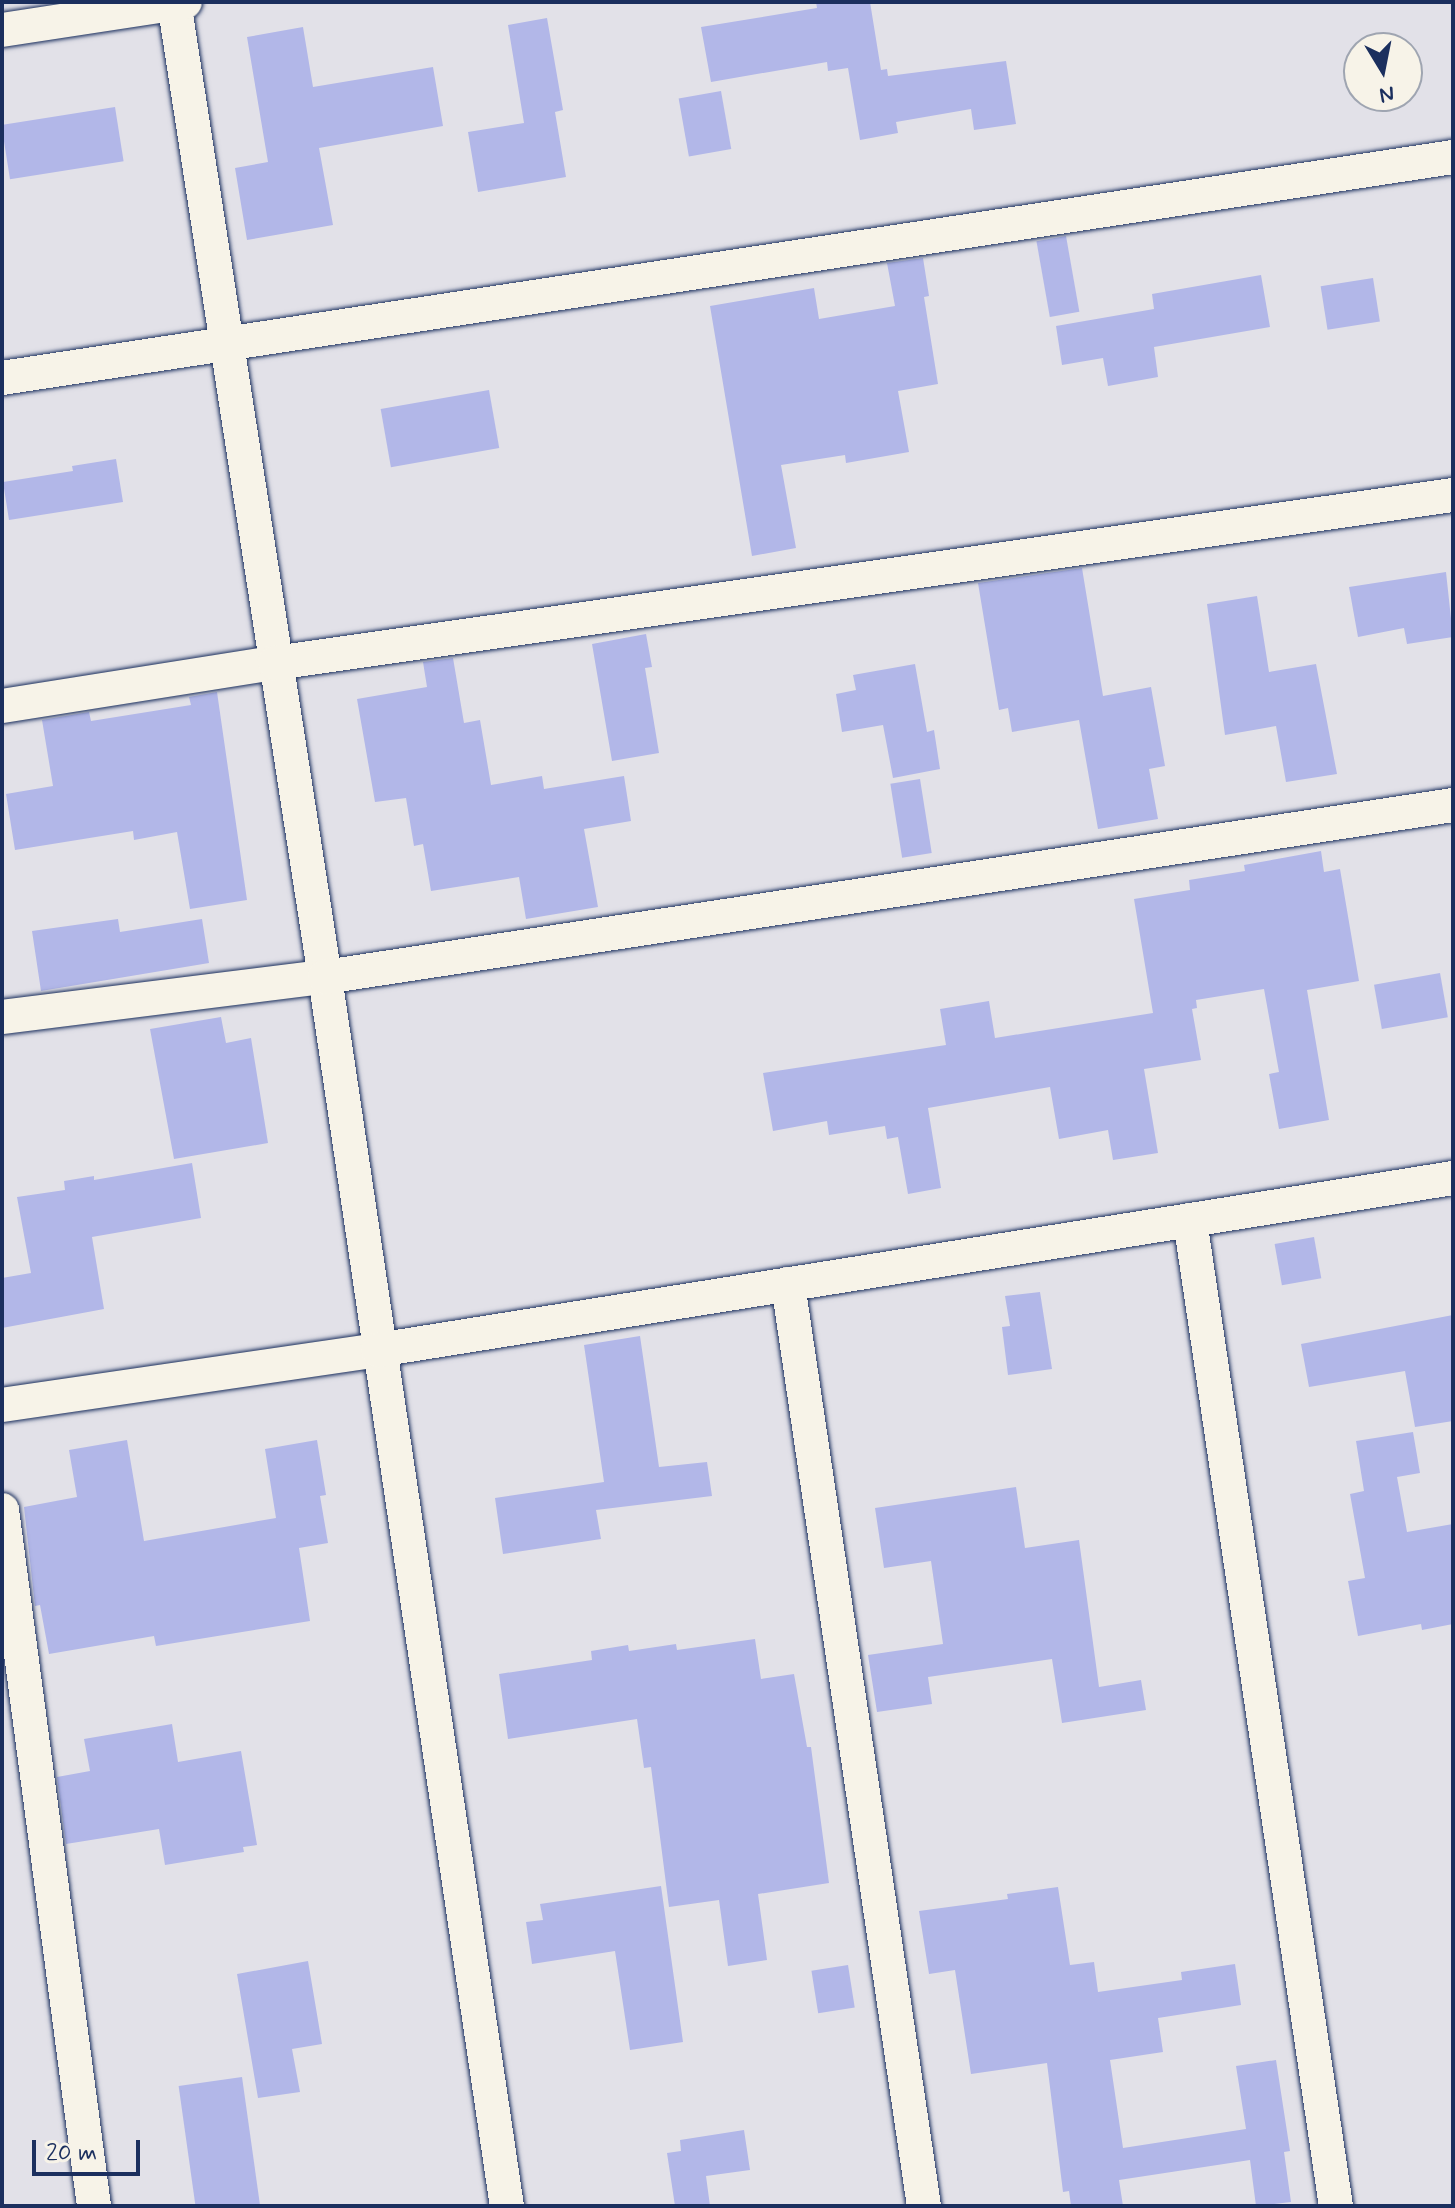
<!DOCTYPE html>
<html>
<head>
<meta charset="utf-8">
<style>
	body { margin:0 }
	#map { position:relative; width:1455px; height:2208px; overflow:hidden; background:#e2e1e8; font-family:Mynerve,sans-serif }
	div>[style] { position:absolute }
	.building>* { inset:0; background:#b2b7e8; transform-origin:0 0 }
	.roads { filter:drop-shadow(0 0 2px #1b2f5e) drop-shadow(0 0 2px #1b2f5e) }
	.minor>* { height:34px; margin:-17px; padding:0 17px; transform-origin:17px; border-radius:17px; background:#f7f3e8 }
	span { translate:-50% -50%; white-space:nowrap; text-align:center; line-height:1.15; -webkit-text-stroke:8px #f7f3e8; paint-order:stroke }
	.frame { position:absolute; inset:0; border:4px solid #1b2f5e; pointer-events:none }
	.north { position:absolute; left:1343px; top:32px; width:80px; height:80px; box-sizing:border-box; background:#f7f3e8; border:2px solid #9fa5b1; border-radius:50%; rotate:170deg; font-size:22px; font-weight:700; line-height:32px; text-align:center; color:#1b2f5e }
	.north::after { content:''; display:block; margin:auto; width:28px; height:36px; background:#1b2f5e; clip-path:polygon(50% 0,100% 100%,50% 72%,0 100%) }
	.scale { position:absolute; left:32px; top:2140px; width:108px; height:36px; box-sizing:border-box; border:4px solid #1b2f5e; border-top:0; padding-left:10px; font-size:24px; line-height:28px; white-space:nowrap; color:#1b2f5e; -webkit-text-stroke:6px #f7f3e8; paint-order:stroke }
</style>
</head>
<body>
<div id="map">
	<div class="building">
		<i style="clip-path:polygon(816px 2px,870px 2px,881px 70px,887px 69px,888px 76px,1006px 61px,1016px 124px,974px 130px,971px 109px,896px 122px,898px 133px,860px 140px,848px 68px,828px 71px,827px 62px,711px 82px,701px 27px,817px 8px)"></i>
		<i style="clip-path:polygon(547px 18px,563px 110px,555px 112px,566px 177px,478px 192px,468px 132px,524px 123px,508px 25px)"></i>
		<i style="clip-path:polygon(303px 27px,313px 87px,433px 67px,443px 126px,319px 148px,333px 225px,247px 240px,235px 168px,268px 162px,247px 37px)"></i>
		<i style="left:721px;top:91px;width:59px;height:43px;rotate:80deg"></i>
		<i style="left:115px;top:107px;width:55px;height:115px;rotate:81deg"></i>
		<i style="left:1066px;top:236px;width:77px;height:30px;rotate:80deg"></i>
		<i style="clip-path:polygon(923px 258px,929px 296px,924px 297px,938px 384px,898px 391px,909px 452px,846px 463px,845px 455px,781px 465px,796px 548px,752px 556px,710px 306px,814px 288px,819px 319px,895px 306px,887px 263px)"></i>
		<i style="clip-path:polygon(1261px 275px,1270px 327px,1154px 347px,1158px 377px,1108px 386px,1103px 358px,1062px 365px,1056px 326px,1154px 309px,1152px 294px)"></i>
		<i style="left:1373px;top:278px;width:44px;height:53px;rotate:81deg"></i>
		<i style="left:489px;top:390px;width:59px;height:110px;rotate:80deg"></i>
		<i style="clip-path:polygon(116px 459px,123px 502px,9px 520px,3px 482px,73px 471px,72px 466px)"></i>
		<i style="clip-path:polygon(1082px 568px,1103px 696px,1151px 687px,1165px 766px,1149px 769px,1158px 819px,1098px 829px,1079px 720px,1012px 732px,1008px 708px,999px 710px,978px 583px)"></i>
		<i style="clip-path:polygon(1446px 572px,1453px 637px,1407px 644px,1404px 628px,1358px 637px,1349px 587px)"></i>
		<i style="clip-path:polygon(1257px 596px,1269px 672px,1316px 664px,1337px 774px,1286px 782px,1276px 726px,1225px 735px,1207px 604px)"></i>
		<i style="clip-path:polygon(646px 634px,652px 667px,645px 668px,659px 753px,612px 761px,592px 644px)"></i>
		<i style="clip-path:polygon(453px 658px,464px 723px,480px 720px,491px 785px,542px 776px,544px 789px,624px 776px,631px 821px,584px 829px,598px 907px,526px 919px,519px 877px,431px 891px,423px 844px,414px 846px,406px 798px,375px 802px,357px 699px,427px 687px,423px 662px)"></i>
		<i style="clip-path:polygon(915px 664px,927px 732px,934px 730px,940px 769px,893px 778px,883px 725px,842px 732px,836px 694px,856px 690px,853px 675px)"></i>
		<i style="clip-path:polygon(217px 692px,247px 900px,190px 909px,177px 832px,134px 840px,133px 831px,15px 850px,6px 794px,53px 786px,42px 720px,89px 712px,91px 721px,191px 705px,189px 697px)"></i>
		<i style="left:920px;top:779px;width:75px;height:30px;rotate:81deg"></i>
		<i style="clip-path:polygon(1321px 851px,1324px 872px,1340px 869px,1359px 981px,1307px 990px,1329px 1120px,1279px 1129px,1269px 1074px,1279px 1072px,1264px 989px,1196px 1000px,1197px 1008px,1192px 1009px,1201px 1060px,1144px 1069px,1158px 1153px,1113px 1160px,1108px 1130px,1059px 1139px,1050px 1087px,928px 1108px,941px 1188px,908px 1194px,898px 1137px,887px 1139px,885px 1126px,829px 1135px,827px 1121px,773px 1131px,763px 1073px,946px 1045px,940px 1009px,989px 1001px,995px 1038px,1153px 1013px,1134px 899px,1190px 890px,1189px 880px,1245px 871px,1244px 865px)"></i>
		<i style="clip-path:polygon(118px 919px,120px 932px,202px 919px,209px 963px,41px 991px,32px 931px)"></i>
		<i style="left:1440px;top:973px;width:45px;height:67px;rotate:80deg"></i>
		<i style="clip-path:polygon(221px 1017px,226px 1043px,251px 1038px,268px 1143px,174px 1159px,150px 1029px)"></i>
		<i style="clip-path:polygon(192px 1163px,201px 1218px,92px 1237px,104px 1309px,2px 1328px,2px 1278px,31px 1273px,17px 1197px,65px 1190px,64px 1181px,94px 1176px,94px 1180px)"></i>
		<i style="left:1314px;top:1237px;width:42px;height:40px;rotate:80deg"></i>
		<i style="clip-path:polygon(1040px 1292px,1052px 1369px,1008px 1375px,1002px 1327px,1010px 1326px,1005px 1296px)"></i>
		<i style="clip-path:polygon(1453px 1315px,1453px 1421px,1415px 1427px,1405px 1371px,1309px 1387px,1301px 1344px)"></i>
		<i style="clip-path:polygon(640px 1336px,659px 1467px,707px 1462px,712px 1496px,596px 1510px,601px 1539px,503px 1554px,495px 1498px,604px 1482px,584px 1345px)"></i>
		<i style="clip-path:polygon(1413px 1432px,1420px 1473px,1397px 1477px,1407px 1532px,1453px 1524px,1453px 1624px,1422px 1630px,1421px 1624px,1358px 1636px,1348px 1581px,1365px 1578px,1350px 1494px,1364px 1491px,1356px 1441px)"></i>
		<i style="clip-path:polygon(127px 1440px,144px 1541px,276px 1518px,265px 1449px,317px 1440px,326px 1495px,320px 1496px,328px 1543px,299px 1548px,310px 1621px,156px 1646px,154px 1636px,49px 1654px,40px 1605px,35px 1606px,24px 1507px,77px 1497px,69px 1450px)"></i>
		<i style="clip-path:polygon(1016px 1487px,1025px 1548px,1079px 1540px,1099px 1687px,1141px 1680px,1146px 1710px,1062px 1723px,1052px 1659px,928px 1677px,932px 1704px,877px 1712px,868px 1655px,943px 1644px,931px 1561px,884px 1568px,875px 1508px)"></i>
		<i style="clip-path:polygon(755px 1639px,761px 1679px,794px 1674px,807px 1747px,811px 1747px,829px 1883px,758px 1894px,767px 1960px,728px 1966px,719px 1900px,669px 1907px,651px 1767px,644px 1768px,637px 1719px,508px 1739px,499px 1674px,592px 1660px,591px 1651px,628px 1645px,629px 1651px,676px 1644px,677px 1650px)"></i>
		<i style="clip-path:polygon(172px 1724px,178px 1762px,241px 1751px,257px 1845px,243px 1847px,244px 1852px,165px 1865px,159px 1829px,66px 1844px,57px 1777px,90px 1771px,84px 1739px)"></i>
		<i style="clip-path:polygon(661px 1886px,683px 2042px,630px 2050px,615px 1951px,532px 1964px,526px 1922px,543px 1920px,540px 1904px)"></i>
		<i style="clip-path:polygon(1058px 1887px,1070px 1965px,1094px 1962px,1098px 1992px,1182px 1980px,1181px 1972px,1235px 1964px,1241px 2005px,1158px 2018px,1163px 2052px,1110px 2060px,1123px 2148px,1246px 2129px,1236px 2066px,1276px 2060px,1290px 2151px,1284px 2152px,1291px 2202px,1256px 2206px,1250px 2160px,1119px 2180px,1123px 2206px,1071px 2206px,1069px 2191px,1063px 2192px,1047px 2063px,971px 2074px,955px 1970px,929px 1974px,919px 1911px,1008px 1899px,1007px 1894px)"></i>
		<i style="clip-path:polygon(308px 1961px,322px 2044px,292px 2049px,300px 2092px,258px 2098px,237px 1974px)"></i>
		<i style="left:848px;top:1965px;width:43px;height:37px;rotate:81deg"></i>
		<i style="left:242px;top:2077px;width:130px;height:64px;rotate:82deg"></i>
		<i style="clip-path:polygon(744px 2130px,750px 2170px,706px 2176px,710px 2206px,675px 2206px,667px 2153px,681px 2151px,680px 2140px)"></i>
	</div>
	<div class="roads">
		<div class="minor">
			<i style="left:174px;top:2px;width:987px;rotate:81.2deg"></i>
			<i style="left:325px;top:977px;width:1242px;rotate:81.58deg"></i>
			<i style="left:2px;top:30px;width:185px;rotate:-8.7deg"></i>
			<i style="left:2px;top:378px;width:1468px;rotate:-8.66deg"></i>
			<i style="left:2px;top:706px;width:276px;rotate:-9deg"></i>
			<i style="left:275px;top:663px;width:1190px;rotate:-8.12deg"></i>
			<i style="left:2px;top:1017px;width:325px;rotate:-7.1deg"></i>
			<i style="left:325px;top:977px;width:1141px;rotate:-8.67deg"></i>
			<i style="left:1190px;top:1220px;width:997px;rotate:81.58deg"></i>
			<i style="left:788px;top:1284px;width:932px;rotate:81.61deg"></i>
			<i style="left:2px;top:1405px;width:380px;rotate:-8.3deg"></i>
			<i style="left:378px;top:1350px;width:1089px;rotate:-9.09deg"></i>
			<i style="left:2px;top:1510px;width:702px;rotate:82.47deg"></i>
		</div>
	</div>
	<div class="frame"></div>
	<div class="north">N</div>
	<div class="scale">20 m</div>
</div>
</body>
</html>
